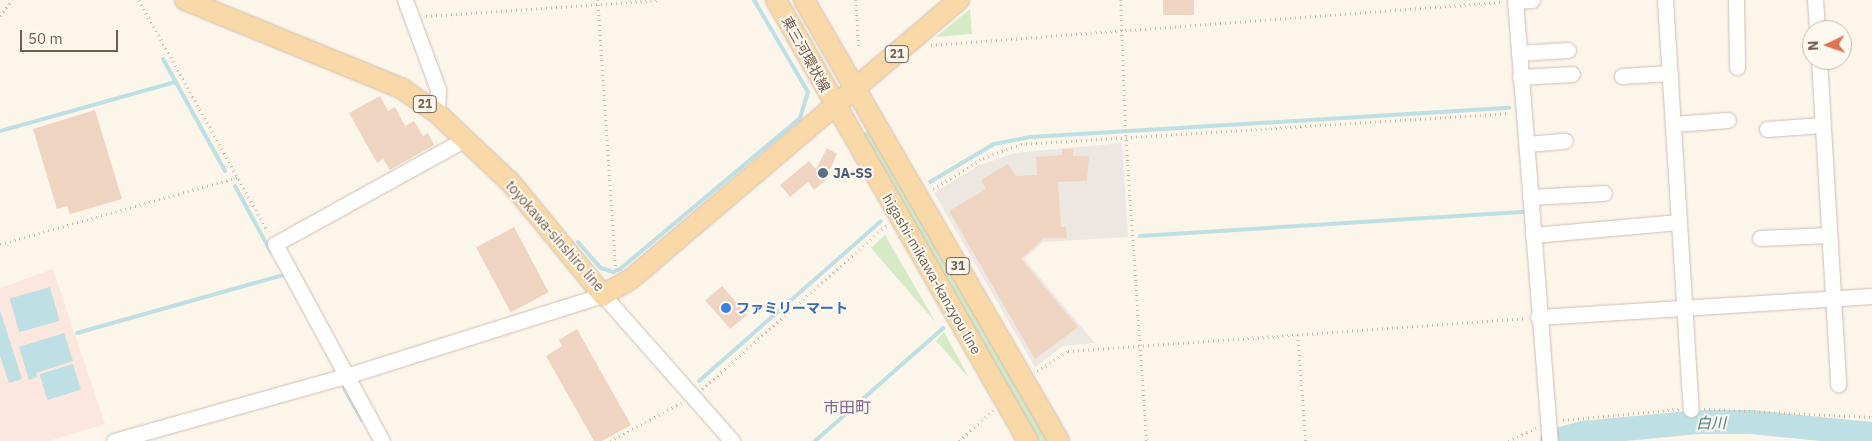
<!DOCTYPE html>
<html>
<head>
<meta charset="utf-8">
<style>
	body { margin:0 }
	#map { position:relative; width:1872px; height:441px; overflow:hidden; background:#fcf5ea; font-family:"IBM Plex Sans","Noto Sans JP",sans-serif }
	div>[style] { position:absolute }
	.commercial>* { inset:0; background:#fbe7de }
	.industrial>* { inset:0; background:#ede7e2 }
	.green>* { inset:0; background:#d6eac8 }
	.water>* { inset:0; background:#bee0e5; transform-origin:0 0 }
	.stream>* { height:4px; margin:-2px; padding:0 2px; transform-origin:2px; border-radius:2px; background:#bee0e5 }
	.river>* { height:24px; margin:-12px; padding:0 12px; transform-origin:12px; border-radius:12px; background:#bee0e5 }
	.building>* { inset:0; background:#f0d4c2; transform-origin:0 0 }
	.path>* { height:2.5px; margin-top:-1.25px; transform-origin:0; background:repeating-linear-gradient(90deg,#d6b7a5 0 1px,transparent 0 5px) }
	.roads { filter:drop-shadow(0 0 1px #cebdb0) drop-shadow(0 0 1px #cebdb0) }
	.minor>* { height:15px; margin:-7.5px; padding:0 7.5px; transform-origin:7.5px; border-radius:7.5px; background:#fff }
	.major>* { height:20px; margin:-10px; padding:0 10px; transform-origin:10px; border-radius:10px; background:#f7d8a6 }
	.dots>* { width:14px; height:14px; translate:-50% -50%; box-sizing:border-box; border:2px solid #fef9f0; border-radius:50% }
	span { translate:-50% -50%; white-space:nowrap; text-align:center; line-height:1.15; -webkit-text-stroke:4px #fef9f0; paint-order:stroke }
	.shield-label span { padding:1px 4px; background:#fef9f0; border:1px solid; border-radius:4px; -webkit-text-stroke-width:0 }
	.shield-label { font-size:12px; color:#765c4e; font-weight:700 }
	.street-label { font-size:14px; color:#765c4e }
	.service-label { font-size:14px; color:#4e5e75; font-weight:700 }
	.left { translate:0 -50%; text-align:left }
	.shop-label { font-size:14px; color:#366cbe; font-weight:700 }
	.water-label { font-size:15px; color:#457881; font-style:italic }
	.quarter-label { font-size:16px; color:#826691 }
	.north { position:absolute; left:1802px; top:20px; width:50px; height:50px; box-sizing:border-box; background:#fef9f0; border:1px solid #c8baaf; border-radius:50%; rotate:267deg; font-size:14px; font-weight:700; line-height:20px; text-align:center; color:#765c4e }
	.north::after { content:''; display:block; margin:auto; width:18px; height:22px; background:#e07255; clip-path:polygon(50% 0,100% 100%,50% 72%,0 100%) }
	.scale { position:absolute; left:20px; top:30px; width:98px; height:22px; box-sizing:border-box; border:2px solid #765c4e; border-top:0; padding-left:6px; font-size:15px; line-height:18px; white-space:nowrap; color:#765c4e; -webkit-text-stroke:4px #fef9f0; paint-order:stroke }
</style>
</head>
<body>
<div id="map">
	<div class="commercial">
		<i style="clip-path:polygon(53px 269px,105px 424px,49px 441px,0 441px,0 288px)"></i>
	</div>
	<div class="industrial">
		<i style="clip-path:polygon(1122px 143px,1128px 237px,1043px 242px,1024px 259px,1095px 343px,1063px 346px,1035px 367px,934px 193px,978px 166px,1014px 153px)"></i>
	</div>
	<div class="green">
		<i style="clip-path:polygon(970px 9px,972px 34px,936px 37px)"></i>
		<i style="clip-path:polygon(873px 126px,1053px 441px,1034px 441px,863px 134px)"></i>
		<i style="clip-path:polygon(885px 235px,936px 323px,871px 248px)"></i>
		<i style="clip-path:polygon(944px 332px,969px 378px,936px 341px)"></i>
	</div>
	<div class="water">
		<i style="left:50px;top:287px;width:35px;height:42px;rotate:74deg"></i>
		<i style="clip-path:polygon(0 310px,22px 379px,9px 383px,0 356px)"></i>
		<i style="clip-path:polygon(64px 333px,73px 361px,36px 373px,37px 377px,29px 380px,19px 347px)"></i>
		<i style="left:73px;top:364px;width:27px;height:35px;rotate:73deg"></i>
	</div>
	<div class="stream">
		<i style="left:163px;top:59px;width:128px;rotate:61deg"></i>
		<i style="left:0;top:131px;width:183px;rotate:-15.6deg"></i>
		<i style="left:930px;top:182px;width:74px;rotate:-30.7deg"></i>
		<i style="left:994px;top:144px;width:38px;rotate:-11deg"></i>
		<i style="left:1031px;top:137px;width:479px;rotate:-3.5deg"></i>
		<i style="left:235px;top:186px;width:75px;rotate:61.4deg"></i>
		<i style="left:1140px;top:236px;width:386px;rotate:-3.6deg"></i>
		<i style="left:578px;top:242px;width:35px;rotate:49deg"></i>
		<i style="left:601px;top:268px;width:13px;rotate:18deg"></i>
		<i style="left:613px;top:272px;width:8px;rotate:-23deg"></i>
		<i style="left:620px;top:269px;width:235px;rotate:-40deg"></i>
		<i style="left:800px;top:118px;width:27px;rotate:-73deg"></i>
		<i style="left:808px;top:92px;width:107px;rotate:-120.4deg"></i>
		<i style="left:77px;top:333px;width:214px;rotate:-15.7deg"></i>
		<i style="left:699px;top:381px;width:242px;rotate:-41.3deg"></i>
		<i style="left:344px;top:388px;width:37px;rotate:61deg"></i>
		<i style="left:815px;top:441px;width:171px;rotate:-41.4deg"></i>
	</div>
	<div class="river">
		<i style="left:1552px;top:441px;width:32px;rotate:-14deg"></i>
		<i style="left:1583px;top:433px;width:118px;rotate:-5.4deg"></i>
		<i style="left:1700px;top:422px;width:51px"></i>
		<i style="left:1751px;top:422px;width:122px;rotate:5.7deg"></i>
	</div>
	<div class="building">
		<i style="left:1163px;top:0;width:31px;height:15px"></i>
		<i style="clip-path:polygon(380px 96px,388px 111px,395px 107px,405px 126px,414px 121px,423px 136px,428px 133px,434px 145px,390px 170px,383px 159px,377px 163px,349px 113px)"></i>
		<i style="clip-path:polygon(95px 110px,122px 199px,70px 214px,67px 206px,57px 209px,33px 129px)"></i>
		<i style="clip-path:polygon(827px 148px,837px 154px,825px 181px,814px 190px,808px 182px,790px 197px,780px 185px,809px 161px,816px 169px)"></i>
		<i style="clip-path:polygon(1062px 149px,1073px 149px,1073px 156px,1089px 156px,1087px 181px,1058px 182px,1061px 227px,1066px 227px,1067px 238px,1044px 238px,1021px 259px,1078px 327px,1035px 359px,949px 211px,986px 189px,981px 180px,1008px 164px,1016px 176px,1037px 175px,1036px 157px,1062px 155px)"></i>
		<i style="left:514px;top:227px;width:74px;height:43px;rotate:62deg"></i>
		<i style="left:722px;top:286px;width:38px;height:22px;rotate:49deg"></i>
		<i style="clip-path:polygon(577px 329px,631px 425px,602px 441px,594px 441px,546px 356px,562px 346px,559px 340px)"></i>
	</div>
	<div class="path">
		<i style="left:139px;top:0;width:265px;rotate:60.9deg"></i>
		<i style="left:598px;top:0;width:269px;rotate:86.2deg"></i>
		<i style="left:856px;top:0;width:46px;rotate:86.3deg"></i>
		<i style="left:1121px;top:0;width:135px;rotate:87.9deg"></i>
		<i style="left:1126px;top:135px;width:307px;rotate:86.1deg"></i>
		<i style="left:0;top:16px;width:20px;rotate:-53deg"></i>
		<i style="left:426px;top:16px;width:234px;rotate:-3.9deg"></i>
		<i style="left:931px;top:45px;width:572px;rotate:-4.31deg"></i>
		<i style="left:933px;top:189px;width:59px;rotate:-31.8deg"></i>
		<i style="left:983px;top:158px;width:40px;rotate:-20.2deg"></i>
		<i style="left:1021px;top:144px;width:490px;rotate:-3.6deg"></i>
		<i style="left:0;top:244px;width:247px;rotate:-15.7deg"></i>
		<i style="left:1298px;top:335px;width:106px;rotate:85.7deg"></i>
		<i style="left:1037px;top:371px;width:37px;rotate:-33deg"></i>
		<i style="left:1068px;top:351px;width:459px;rotate:-4.1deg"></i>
		<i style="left:702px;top:389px;width:247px;rotate:-41.6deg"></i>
		<i style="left:1704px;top:409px;width:168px;rotate:2.7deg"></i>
		<i style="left:1563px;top:420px;width:117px;rotate:-5.4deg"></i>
		<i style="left:610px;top:441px;width:81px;rotate:-28.2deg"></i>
		<i style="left:959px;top:441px;width:46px;rotate:-42.4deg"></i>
		<i style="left:1508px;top:441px;width:31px;rotate:-25deg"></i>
	</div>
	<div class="roads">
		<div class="minor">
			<i style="left:405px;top:0;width:95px;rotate:69.7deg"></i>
			<i style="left:438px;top:89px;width:24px;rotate:92deg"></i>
			<i style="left:1515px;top:0;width:442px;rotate:85.5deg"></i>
			<i style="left:1665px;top:0;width:410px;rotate:86.4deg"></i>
			<i style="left:1736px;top:0;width:67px;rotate:89.1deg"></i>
			<i style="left:1815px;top:0;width:30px;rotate:86deg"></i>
			<i style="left:1515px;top:1px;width:17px;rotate:-3deg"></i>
			<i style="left:1519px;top:53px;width:49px;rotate:-3.5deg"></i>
			<i style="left:1819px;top:60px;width:325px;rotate:86.6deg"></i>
			<i style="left:1622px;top:76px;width:48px;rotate:-3.6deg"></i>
			<i style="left:1520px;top:77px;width:52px;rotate:-3.3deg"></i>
			<i style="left:1673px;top:124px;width:55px;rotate:-4.2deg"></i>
			<i style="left:1767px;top:129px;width:55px;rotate:-4.2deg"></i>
			<i style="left:1527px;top:144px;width:38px;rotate:-5deg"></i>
			<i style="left:1530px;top:197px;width:74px;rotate:-3.1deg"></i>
			<i style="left:1533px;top:235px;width:146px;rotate:-5.1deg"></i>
			<i style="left:1760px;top:238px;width:69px;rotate:-2.5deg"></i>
			<i style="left:1538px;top:317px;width:335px;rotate:-3.6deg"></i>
			<i style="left:114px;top:441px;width:241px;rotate:-15.7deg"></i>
			<i style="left:346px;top:376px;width:269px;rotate:-17.5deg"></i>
			<i style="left:603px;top:295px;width:195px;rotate:48.5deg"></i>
			<i style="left:382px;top:441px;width:224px;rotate:-118.5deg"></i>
			<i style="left:275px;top:244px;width:217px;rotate:-28.9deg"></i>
		</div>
		<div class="major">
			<i style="left:185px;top:0;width:233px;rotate:22.2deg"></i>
			<i style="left:401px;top:88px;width:44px;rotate:34.8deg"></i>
			<i style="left:437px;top:113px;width:103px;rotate:43.4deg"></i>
			<i style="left:512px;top:184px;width:144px;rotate:50.7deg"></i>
			<i style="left:603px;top:295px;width:32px;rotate:-30deg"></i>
			<i style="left:631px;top:279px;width:431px;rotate:-40.4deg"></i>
			<i style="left:776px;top:0;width:508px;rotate:60.26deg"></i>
			<i style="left:804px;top:0;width:509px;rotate:59.96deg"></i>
		</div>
	</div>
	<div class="dots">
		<i style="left:823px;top:173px;background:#5c6f8a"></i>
		<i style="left:726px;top:308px;background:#3f7fe0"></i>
	</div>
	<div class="shield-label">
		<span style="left:897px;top:54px">21</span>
		<span style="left:425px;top:104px">21</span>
		<span style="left:958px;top:266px">31</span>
	</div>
	<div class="street-label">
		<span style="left:806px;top:54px;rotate:61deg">東三河環状線</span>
		<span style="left:555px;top:236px;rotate:49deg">toyokawa-sinshiro line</span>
		<span style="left:932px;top:274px;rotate:60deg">higashi-mikawa-kanzyou line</span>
	</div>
	<div class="service-label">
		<span class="left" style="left:833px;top:173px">JA-SS</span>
	</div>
	<div class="shop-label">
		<span class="left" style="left:736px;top:308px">ファミリーマート</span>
	</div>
	<div class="water-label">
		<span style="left:1711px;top:423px;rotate:-1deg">白川</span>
	</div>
	<div class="quarter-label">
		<span style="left:847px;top:407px">市田町</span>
	</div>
	<div class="north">N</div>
	<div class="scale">50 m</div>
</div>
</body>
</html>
